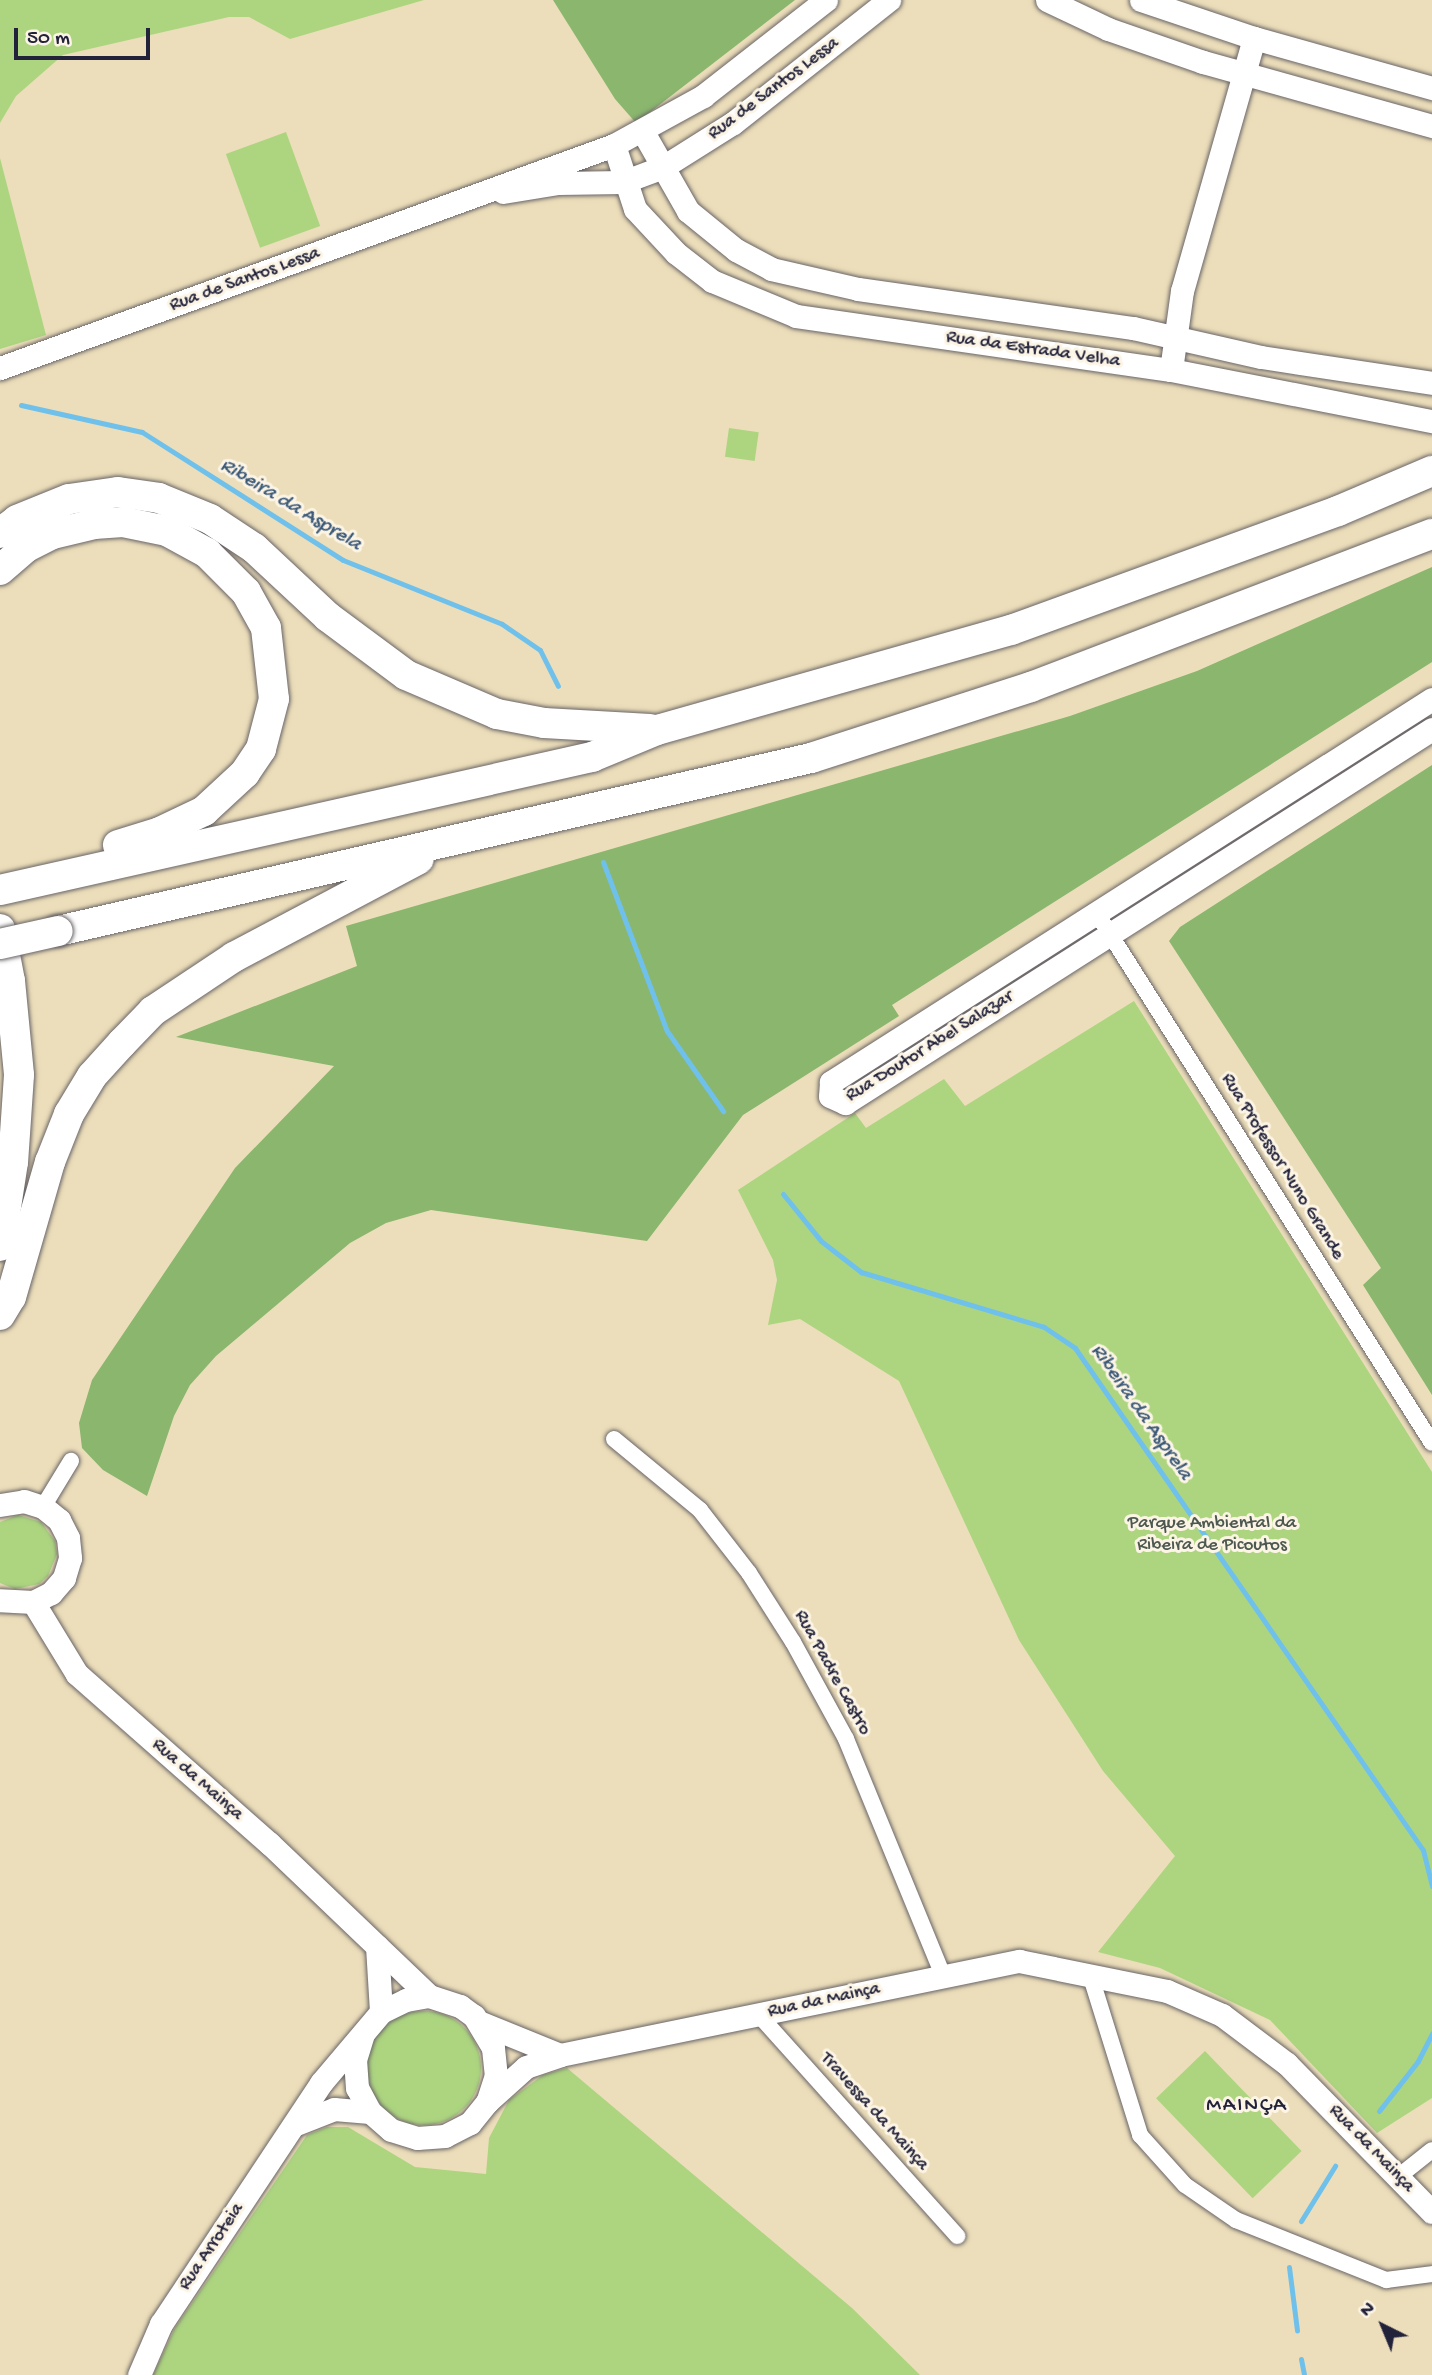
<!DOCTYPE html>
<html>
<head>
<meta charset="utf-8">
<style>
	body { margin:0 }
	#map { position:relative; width:1432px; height:2375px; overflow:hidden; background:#ecdeba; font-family:"Gochi Hand",sans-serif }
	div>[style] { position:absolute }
	.green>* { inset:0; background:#add580; transform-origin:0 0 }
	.round { border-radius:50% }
	.forest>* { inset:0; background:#8ab66e }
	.stream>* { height:5px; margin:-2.5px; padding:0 2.5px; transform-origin:2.5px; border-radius:2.5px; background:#6fc1eb }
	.roads { filter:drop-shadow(0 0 2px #696467) drop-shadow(0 0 2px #696467) }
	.street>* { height:16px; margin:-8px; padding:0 8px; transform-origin:8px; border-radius:8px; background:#fff }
	.secondary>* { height:23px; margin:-11.5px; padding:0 11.5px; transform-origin:11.5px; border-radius:11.5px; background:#fff }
	.highway>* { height:30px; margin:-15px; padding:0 15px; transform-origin:15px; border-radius:15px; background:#fff }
	.bridges { filter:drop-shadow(0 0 2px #696467) drop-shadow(0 0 2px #696467) }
	.highway-bridge>* { height:30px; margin:-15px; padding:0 15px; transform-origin:15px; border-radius:15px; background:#fff }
	span { translate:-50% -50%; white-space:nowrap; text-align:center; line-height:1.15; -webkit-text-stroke:6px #fcf5e5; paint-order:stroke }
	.street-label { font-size:19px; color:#22223b }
	.park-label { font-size:19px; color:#4c5850 }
	.water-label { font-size:21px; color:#3d5a79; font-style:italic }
	.neighbourhood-label { font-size:21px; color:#22223b; letter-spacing:2px }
	.north { position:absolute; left:1348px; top:2291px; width:70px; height:70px; -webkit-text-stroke:5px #fcf5e5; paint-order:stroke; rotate:317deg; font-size:19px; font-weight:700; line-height:28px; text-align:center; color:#22223b }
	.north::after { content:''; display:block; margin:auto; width:24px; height:32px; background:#22223b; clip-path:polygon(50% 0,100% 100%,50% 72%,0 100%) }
	.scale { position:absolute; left:14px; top:28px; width:136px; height:32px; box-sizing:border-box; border:4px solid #22223b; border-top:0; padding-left:9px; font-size:21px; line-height:24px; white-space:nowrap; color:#22223b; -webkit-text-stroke:5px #fcf5e5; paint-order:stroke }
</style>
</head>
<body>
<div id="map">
	<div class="green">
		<i style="clip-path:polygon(0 0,424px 0,290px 39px,249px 17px,229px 17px,63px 55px,16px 96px,0 123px)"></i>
		<i style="left:286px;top:132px;width:100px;height:64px;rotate:70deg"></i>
		<i style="clip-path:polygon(0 158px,46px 335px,0 349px)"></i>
		<i style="left:729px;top:428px;width:30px;height:29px;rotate:8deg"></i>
		<i style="clip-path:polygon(1134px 1001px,1432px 1472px,1432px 2098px,1377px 2133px,1270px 2020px,1160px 1968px,1098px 1952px,1175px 1856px,1103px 1771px,1019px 1640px,899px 1381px,800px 1319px,768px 1325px,777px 1280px,773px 1260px,738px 1190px,855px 1113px,866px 1128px,944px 1079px,965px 1106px)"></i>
		<i style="clip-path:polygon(18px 1515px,41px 1522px,55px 1541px,57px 1554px,48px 1576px,39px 1584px,15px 1589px,0 1583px,0 1522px)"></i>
		<i class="round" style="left:367px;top:2011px;width:114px;height:114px"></i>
		<i style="left:1205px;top:2051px;width:139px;height:68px;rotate:46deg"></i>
		<i style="clip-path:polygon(567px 2068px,852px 2308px,920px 2375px,153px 2375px,175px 2328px,307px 2135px,327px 2127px,348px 2127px,415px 2167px,486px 2174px,489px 2138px,509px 2100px,543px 2075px)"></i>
	</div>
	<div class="forest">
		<i style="clip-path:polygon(553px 0,795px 0,636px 123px,615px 99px)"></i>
		<i style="clip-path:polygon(1432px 567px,1432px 662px,892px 1005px,899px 1016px,743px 1115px,647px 1241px,431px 1210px,386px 1223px,350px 1243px,216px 1356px,190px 1385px,174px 1416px,147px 1496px,103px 1470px,82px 1448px,79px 1423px,92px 1380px,235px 1168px,334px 1066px,176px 1037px,357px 966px,346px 926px,1070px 716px,1197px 671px)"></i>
		<i style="clip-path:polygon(1432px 765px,1432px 1395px,1363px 1285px,1381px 1268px,1169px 941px,1180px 927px)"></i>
	</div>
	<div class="stream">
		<i style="left:21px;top:405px;width:124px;rotate:12.6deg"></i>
		<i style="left:142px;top:432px;width:238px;rotate:32.5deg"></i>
		<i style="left:343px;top:560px;width:171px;rotate:21.9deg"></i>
		<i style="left:502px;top:624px;width:46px;rotate:34.4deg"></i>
		<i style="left:540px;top:650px;width:40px;rotate:63.4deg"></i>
		<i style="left:603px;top:862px;width:181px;rotate:69.3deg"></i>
		<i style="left:667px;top:1031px;width:98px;rotate:55deg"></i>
		<i style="left:783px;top:1194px;width:60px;rotate:51deg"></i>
		<i style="left:821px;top:1241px;width:51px;rotate:37.8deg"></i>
		<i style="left:861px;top:1272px;width:191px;rotate:16.7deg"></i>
		<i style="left:1044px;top:1327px;width:37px;rotate:34deg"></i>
		<i style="left:1075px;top:1348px;width:611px;rotate:55.27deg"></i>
		<i style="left:1423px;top:1850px;width:37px;rotate:76deg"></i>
		<i style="left:1379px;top:2111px;width:63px;rotate:-52deg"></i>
		<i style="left:1418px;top:2061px;width:31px;rotate:-63deg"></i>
		<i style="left:1301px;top:2221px;width:65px;rotate:-58.3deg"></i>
		<i style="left:1289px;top:2267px;width:64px;rotate:82.8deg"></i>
		<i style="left:1301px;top:2359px;width:16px;rotate:79deg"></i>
	</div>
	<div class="roads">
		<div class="street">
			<i style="left:1096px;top:912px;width:628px;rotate:57.68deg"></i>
			<i style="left:614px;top:1439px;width:112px;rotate:39.5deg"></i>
			<i style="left:700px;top:1510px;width:80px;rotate:52.1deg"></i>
			<i style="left:749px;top:1573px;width:82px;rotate:57.5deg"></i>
			<i style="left:793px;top:1642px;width:111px;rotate:61.3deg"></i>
			<i style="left:846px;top:1739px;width:255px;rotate:67.7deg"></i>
			<i style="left:43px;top:1507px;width:54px;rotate:-58.7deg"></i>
			<i style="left:1090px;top:1974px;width:169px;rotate:72.7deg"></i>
			<i style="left:1140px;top:2135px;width:67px;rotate:48deg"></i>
			<i style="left:1185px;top:2185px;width:62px;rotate:34.5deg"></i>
			<i style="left:1236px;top:2220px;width:162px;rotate:21.8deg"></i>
			<i style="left:1386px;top:2280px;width:46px;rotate:-7.4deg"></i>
			<i style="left:759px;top:2015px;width:297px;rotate:48.1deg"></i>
			<i style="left:1398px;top:2177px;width:43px;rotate:-38.5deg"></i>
		</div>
		<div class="secondary">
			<i style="left:1047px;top:0;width:68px;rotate:25.4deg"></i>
			<i style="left:1108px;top:29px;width:101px;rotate:19.2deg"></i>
			<i style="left:1203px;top:62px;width:238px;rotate:15.6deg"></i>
			<i style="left:1141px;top:0;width:119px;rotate:18.6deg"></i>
			<i style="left:1254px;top:38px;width:185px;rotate:15.7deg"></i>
			<i style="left:643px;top:132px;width:91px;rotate:60.3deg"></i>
			<i style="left:688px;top:211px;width:62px;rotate:39.1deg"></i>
			<i style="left:736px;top:250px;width:40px;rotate:28deg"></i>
			<i style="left:771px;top:269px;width:89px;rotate:12.9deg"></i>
			<i style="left:858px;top:289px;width:278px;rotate:8.1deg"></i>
			<i style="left:1133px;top:328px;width:131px;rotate:12.8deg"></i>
			<i style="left:1261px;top:357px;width:173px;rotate:8.6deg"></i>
			<i style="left:614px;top:145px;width:67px;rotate:71.8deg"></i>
			<i style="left:635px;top:209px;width:60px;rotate:47deg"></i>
			<i style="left:676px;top:253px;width:46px;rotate:37.9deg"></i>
			<i style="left:712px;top:281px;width:91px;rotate:22.6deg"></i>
			<i style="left:796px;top:316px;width:379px;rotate:8.2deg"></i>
			<i style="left:1171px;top:370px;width:266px;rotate:11.1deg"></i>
			<i style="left:503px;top:192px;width:56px;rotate:-9.3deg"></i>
			<i style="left:558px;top:183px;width:65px;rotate:-0.9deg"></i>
			<i style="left:623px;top:182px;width:43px;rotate:-20.6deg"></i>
			<i style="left:663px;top:167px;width:83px;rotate:-32.2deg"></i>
			<i style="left:733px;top:123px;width:199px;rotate:-38.3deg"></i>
			<i style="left:0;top:368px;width:653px;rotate:-19.96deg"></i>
			<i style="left:614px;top:145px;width:102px;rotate:-28.8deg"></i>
			<i style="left:703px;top:96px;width:156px;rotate:-38deg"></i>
			<i style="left:1171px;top:370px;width:80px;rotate:-82.1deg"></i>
			<i style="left:1182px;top:291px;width:263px;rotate:-74.1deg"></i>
			<i style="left:1432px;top:699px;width:713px;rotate:147.49deg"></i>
			<i style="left:831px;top:1082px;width:14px;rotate:94deg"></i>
			<i style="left:830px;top:1096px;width:17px;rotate:25deg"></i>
			<i style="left:845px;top:1103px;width:696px;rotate:-32.5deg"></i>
			<i style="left:0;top:1505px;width:24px;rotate:-9deg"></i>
			<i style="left:24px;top:1501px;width:20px;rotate:18deg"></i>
			<i style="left:43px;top:1507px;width:21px;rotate:39deg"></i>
			<i style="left:59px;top:1520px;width:20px;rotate:63deg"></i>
			<i style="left:68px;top:1538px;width:20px;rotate:84deg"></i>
			<i style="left:70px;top:1558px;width:21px;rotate:107deg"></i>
			<i style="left:64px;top:1578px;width:20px;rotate:131deg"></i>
			<i style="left:51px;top:1593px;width:20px;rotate:153deg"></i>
			<i style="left:33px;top:1602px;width:33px;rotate:-177deg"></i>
			<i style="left:33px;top:1602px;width:84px;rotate:58.6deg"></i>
			<i style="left:77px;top:1674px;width:256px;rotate:41.4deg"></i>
			<i style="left:269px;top:1843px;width:221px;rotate:43.7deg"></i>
			<i style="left:377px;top:1946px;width:66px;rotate:86.5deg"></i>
			<i style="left:481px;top:2023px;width:85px;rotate:22.1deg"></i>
			<i style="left:487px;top:2102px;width:52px;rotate:-41.9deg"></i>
			<i style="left:526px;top:2067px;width:36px;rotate:-19deg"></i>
			<i style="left:560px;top:2055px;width:469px;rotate:-11.6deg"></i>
			<i style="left:1019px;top:1961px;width:151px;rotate:11.5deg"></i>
			<i style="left:1167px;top:1991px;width:60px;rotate:23.6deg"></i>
			<i style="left:1222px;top:2015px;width:81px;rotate:37deg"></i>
			<i style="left:1287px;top:2064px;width:207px;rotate:45.6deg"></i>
			<i style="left:296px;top:2124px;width:41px;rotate:-21.5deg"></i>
			<i style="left:334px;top:2109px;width:36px;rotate:5deg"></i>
			<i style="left:139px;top:2375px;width:56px;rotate:-66.7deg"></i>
			<i style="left:161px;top:2324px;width:289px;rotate:-56.4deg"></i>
			<i style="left:321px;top:2083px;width:93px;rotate:-49.8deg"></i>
			<i style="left:381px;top:2012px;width:28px;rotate:-26deg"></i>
			<i style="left:406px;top:2000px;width:23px;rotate:-10deg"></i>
			<i style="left:429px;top:1996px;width:33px;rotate:18deg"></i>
			<i style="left:460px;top:2006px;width:17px;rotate:36deg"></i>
			<i style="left:474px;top:2016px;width:37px;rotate:59deg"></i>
			<i style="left:493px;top:2048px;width:27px;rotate:84deg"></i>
			<i style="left:496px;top:2075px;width:28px;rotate:108deg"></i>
			<i style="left:487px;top:2102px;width:27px;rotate:129deg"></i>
			<i style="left:470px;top:2123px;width:28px;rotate:153deg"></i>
			<i style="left:445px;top:2136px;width:28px;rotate:176deg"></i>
			<i style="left:417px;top:2138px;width:27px;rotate:-163deg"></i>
			<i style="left:391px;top:2130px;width:28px;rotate:-139deg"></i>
			<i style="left:370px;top:2112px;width:27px;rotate:-118deg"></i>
			<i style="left:357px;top:2088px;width:28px;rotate:-94deg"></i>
			<i style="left:355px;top:2060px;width:27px;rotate:-73deg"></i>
		</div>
		<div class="highway">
			<i style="left:0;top:533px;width:21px;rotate:-37deg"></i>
			<i style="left:17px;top:520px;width:56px;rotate:-22deg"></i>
			<i style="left:69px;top:499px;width:49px;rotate:-8.1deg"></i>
			<i style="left:118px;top:492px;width:41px;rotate:8.3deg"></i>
			<i style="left:159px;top:498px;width:55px;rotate:22.4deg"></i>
			<i style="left:210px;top:519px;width:53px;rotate:33.4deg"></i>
			<i style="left:254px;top:548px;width:101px;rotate:43deg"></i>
			<i style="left:328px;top:617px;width:97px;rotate:36.6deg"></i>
			<i style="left:406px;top:675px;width:99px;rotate:23.2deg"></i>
			<i style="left:497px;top:714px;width:48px;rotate:10.8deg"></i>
			<i style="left:544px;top:723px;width:106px;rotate:3.2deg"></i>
			<i style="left:0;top:570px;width:33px;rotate:-41deg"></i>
			<i style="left:25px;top:548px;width:31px;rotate:-27deg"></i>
			<i style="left:53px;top:534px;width:42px;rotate:-13.7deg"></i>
			<i style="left:94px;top:524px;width:29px;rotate:-4deg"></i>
			<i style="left:123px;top:522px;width:45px;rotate:11.6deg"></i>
			<i style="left:167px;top:531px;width:46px;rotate:28.8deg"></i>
			<i style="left:207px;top:553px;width:55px;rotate:45deg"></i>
			<i style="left:246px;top:592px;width:41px;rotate:60.9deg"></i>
			<i style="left:266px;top:628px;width:71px;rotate:83.6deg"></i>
			<i style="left:274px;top:699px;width:52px;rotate:104.6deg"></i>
			<i style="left:261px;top:749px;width:29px;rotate:124deg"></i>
			<i style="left:245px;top:773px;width:56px;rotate:137.2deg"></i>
			<i style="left:204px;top:811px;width:49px;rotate:154.5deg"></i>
			<i style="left:160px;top:832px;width:44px;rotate:162.8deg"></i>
			<i style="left:0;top:890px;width:607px;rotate:-12.66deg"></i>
			<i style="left:592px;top:757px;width:70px;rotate:-22.6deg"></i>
			<i style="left:657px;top:730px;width:368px;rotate:-15.8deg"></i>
			<i style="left:1011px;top:630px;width:348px;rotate:-20deg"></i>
			<i style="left:1338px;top:511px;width:102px;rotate:-23.1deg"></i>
			<i style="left:0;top:929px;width:53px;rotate:79.1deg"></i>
			<i style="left:10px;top:981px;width:94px;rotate:84.5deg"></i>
			<i style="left:19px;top:1075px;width:87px;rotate:93.9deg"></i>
			<i style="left:13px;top:1162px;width:85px;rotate:98.8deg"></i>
			<i style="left:58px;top:931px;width:773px;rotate:-12.94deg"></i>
			<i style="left:811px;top:758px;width:231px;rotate:-17.9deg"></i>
			<i style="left:1031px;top:687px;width:429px;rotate:-20.9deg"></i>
			<i style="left:0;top:1315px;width:21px;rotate:-59deg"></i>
			<i style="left:11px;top:1297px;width:141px;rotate:-73.9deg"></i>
			<i style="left:50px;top:1162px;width:52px;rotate:-68.4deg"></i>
			<i style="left:69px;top:1114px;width:44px;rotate:-58.8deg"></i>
			<i style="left:92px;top:1076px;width:45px;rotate:-47.7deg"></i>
			<i style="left:122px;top:1043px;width:45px;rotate:-45.9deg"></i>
			<i style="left:153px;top:1011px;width:97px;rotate:-33.7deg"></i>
			<i style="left:234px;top:957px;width:209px;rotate:-27.9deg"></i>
		</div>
	</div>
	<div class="bridges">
		<div class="highway-bridge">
			<i style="left:0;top:944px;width:59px;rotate:-12.6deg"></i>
		</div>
	</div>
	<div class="street-label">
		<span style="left:774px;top:89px;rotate:-37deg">Rua de Santos Lessa</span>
		<span style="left:245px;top:280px;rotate:-20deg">Rua de Santos Lessa</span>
		<span style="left:1033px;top:350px;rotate:8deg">Rua da Estrada Velha</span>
		<span style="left:930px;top:1047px;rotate:-32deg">Rua Doutor Abel Salazar</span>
		<span style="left:1282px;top:1167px;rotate:58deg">Rua Professor Nuno Grande</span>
		<span style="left:832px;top:1673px;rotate:61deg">Rua Padre Castro</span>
		<span style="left:197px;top:1780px;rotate:41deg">Rua da Mainça</span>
		<span style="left:824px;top:2001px;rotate:-12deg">Rua da Mainça</span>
		<span style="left:874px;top:2112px;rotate:48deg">Travessa da Mainça</span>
		<span style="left:1371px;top:2149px;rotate:46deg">Rua da Mainça</span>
		<span style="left:212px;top:2247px;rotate:-56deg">Rua Arroteia</span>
	</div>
	<div class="park-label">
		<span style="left:1212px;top:1535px">Parque Ambiental da<br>Ribeira de Picoutos</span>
	</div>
	<div class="water-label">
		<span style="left:290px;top:506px;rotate:31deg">Ribeira da Asprela</span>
		<span style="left:1140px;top:1413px;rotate:55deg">Ribeira da Asprela</span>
	</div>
	<div class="neighbourhood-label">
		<span style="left:1247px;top:2107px">MAINÇA</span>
	</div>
	<div class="north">N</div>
	<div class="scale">50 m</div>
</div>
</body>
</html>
